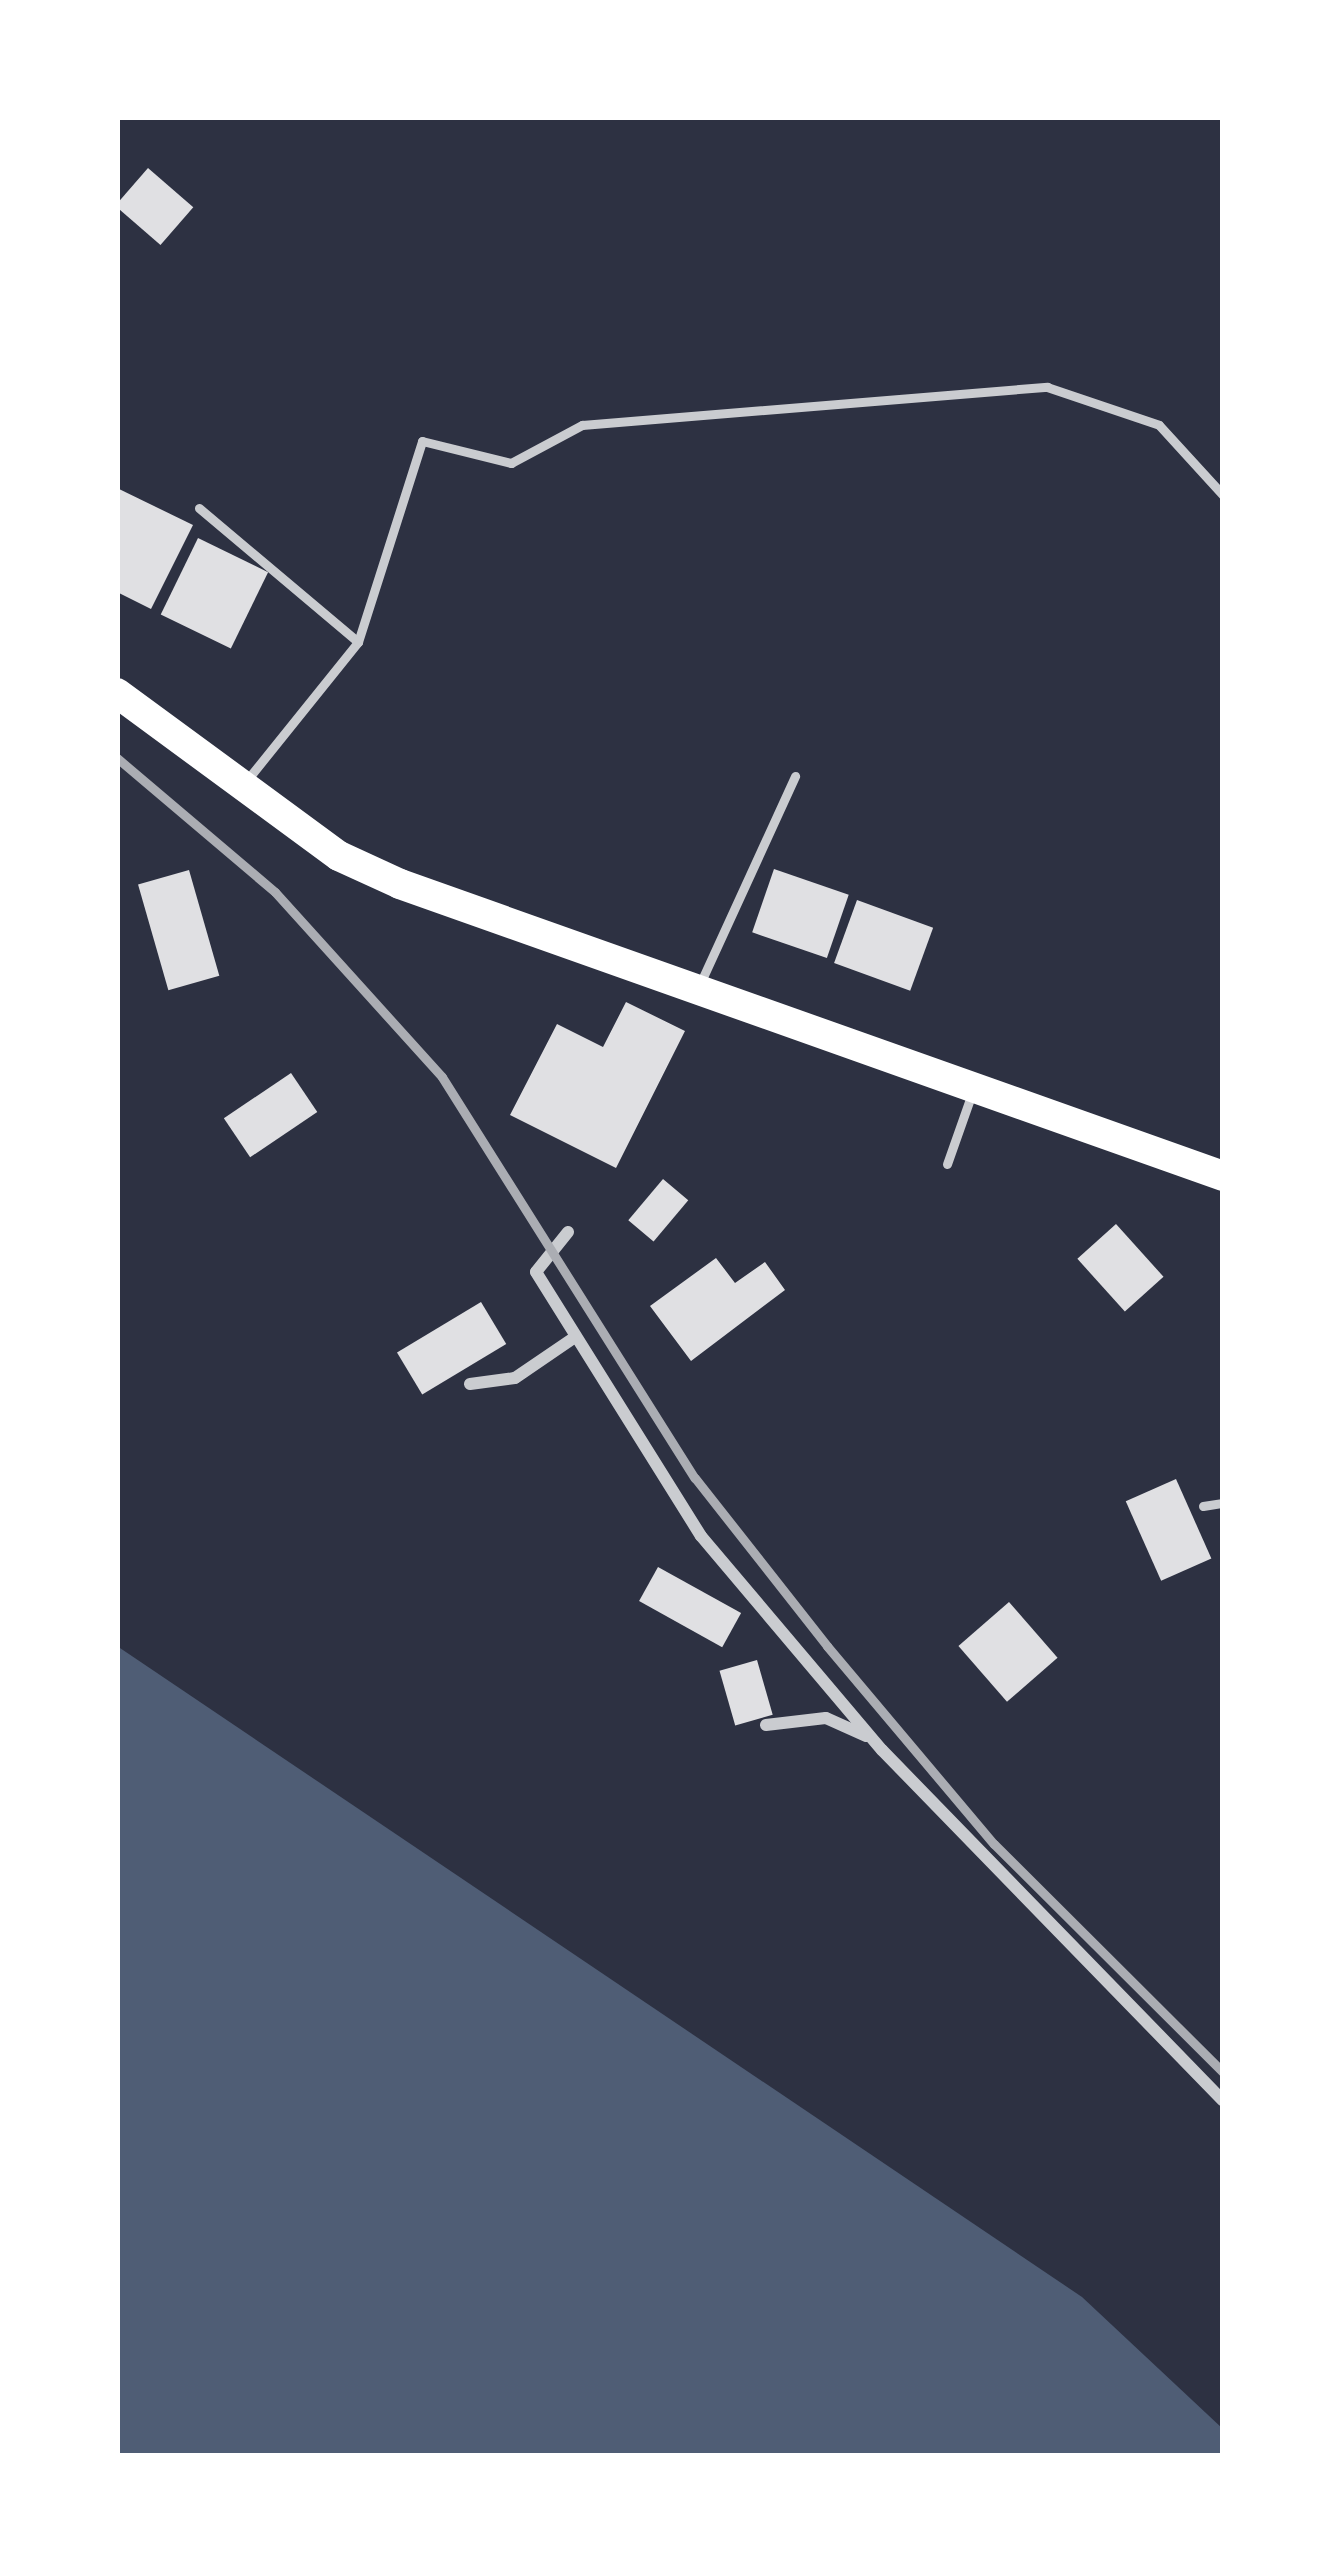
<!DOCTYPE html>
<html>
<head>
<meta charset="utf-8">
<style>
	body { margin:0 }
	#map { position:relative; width:1340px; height:2573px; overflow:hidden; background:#2d3142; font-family:"DM Sans",sans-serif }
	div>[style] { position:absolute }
	.water>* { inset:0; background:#4f5d75 }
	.building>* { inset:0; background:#e0e0e3; transform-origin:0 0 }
	.service>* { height:9px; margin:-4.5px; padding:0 4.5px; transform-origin:4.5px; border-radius:4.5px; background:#caccd0 }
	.minor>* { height:12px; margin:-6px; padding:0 6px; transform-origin:6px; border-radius:6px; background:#caccd0 }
	.primary>* { height:30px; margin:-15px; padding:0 15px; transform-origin:15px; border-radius:15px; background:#fff }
	.rail>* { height:9px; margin:-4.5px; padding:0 4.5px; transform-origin:4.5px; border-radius:4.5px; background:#abadb3 }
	span { translate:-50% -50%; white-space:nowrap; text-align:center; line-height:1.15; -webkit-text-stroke:12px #fff; paint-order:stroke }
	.frame { position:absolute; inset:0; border:120px solid #fff; pointer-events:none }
</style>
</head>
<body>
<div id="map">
	<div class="water">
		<i style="clip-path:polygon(117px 1646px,1082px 2297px,1223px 2429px,1223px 2456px,117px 2456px)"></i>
	</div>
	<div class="building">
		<i style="left:148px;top:168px;width:60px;height:50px;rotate:41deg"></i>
		<i style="clip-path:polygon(117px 488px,193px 525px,151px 609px,117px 592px)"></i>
		<i style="left:198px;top:538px;width:78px;height:85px;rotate:26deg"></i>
		<i style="left:774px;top:869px;width:79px;height:67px;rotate:19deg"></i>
		<i style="left:189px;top:870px;width:110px;height:53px;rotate:74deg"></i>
		<i style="left:857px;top:900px;width:81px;height:67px;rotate:20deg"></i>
		<i style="clip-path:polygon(626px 1002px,685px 1031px,616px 1168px,510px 1115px,557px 1024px,603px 1047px)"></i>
		<i style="left:291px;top:1073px;width:47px;height:81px;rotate:56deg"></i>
		<i style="left:663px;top:1179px;width:33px;height:54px;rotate:40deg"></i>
		<i style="left:1116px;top:1224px;width:71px;height:52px;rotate:48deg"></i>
		<i style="clip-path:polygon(716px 1258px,735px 1283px,765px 1262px,785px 1290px,691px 1361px,650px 1306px)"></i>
		<i style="left:481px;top:1302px;width:49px;height:98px;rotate:59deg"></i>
		<i style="left:1176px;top:1479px;width:87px;height:55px;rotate:66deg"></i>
		<i style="left:658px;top:1567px;width:95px;height:39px;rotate:29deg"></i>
		<i style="left:1009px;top:1602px;width:74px;height:67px;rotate:49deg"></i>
		<i style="left:757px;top:1660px;width:57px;height:39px;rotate:74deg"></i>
	</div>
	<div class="service">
		<i style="left:199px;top:508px;width:208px;rotate:40.1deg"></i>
		<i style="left:358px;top:642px;width:176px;rotate:128.8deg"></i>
		<i style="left:358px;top:642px;width:211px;rotate:-72.3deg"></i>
		<i style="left:422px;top:441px;width:92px;rotate:13.9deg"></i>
		<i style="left:511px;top:463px;width:81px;rotate:-28.2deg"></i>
		<i style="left:582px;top:425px;width:467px;rotate:-4.7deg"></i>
		<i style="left:1047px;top:387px;width:118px;rotate:18.7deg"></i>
		<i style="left:1159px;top:425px;width:95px;rotate:47.6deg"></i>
		<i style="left:699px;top:986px;width:231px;rotate:-65.4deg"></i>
		<i style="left:947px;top:1164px;width:78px;rotate:-70.6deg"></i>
		<i style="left:1203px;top:1506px;width:20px;rotate:-9deg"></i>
	</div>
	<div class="minor">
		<i style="left:568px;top:1232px;width:51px;rotate:128.7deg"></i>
		<i style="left:536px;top:1272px;width:311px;rotate:58deg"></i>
		<i style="left:701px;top:1536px;width:280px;rotate:49.8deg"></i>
		<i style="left:882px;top:1750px;width:489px;rotate:45.8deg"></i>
		<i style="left:470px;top:1384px;width:45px;rotate:-7.6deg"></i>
		<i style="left:515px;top:1378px;width:73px;rotate:-34.3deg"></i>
		<i style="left:766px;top:1725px;width:60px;rotate:-6.7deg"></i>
		<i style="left:826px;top:1718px;width:44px;rotate:24.2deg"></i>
	</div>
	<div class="primary">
		<i style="left:117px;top:693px;width:275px;rotate:36.3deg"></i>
		<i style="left:339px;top:856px;width:67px;rotate:24.7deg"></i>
		<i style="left:400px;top:884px;width:873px;rotate:19.53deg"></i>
	</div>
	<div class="rail">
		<i style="left:117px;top:758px;width:207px;rotate:40.3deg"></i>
		<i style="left:275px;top:892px;width:249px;rotate:47.9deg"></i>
		<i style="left:442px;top:1077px;width:474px;rotate:57.8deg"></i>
		<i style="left:695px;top:1478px;width:214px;rotate:51.8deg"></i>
		<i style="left:827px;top:1646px;width:259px;rotate:49.9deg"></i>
		<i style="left:994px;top:1844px;width:323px;rotate:44.9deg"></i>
	</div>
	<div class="frame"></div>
</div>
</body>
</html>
